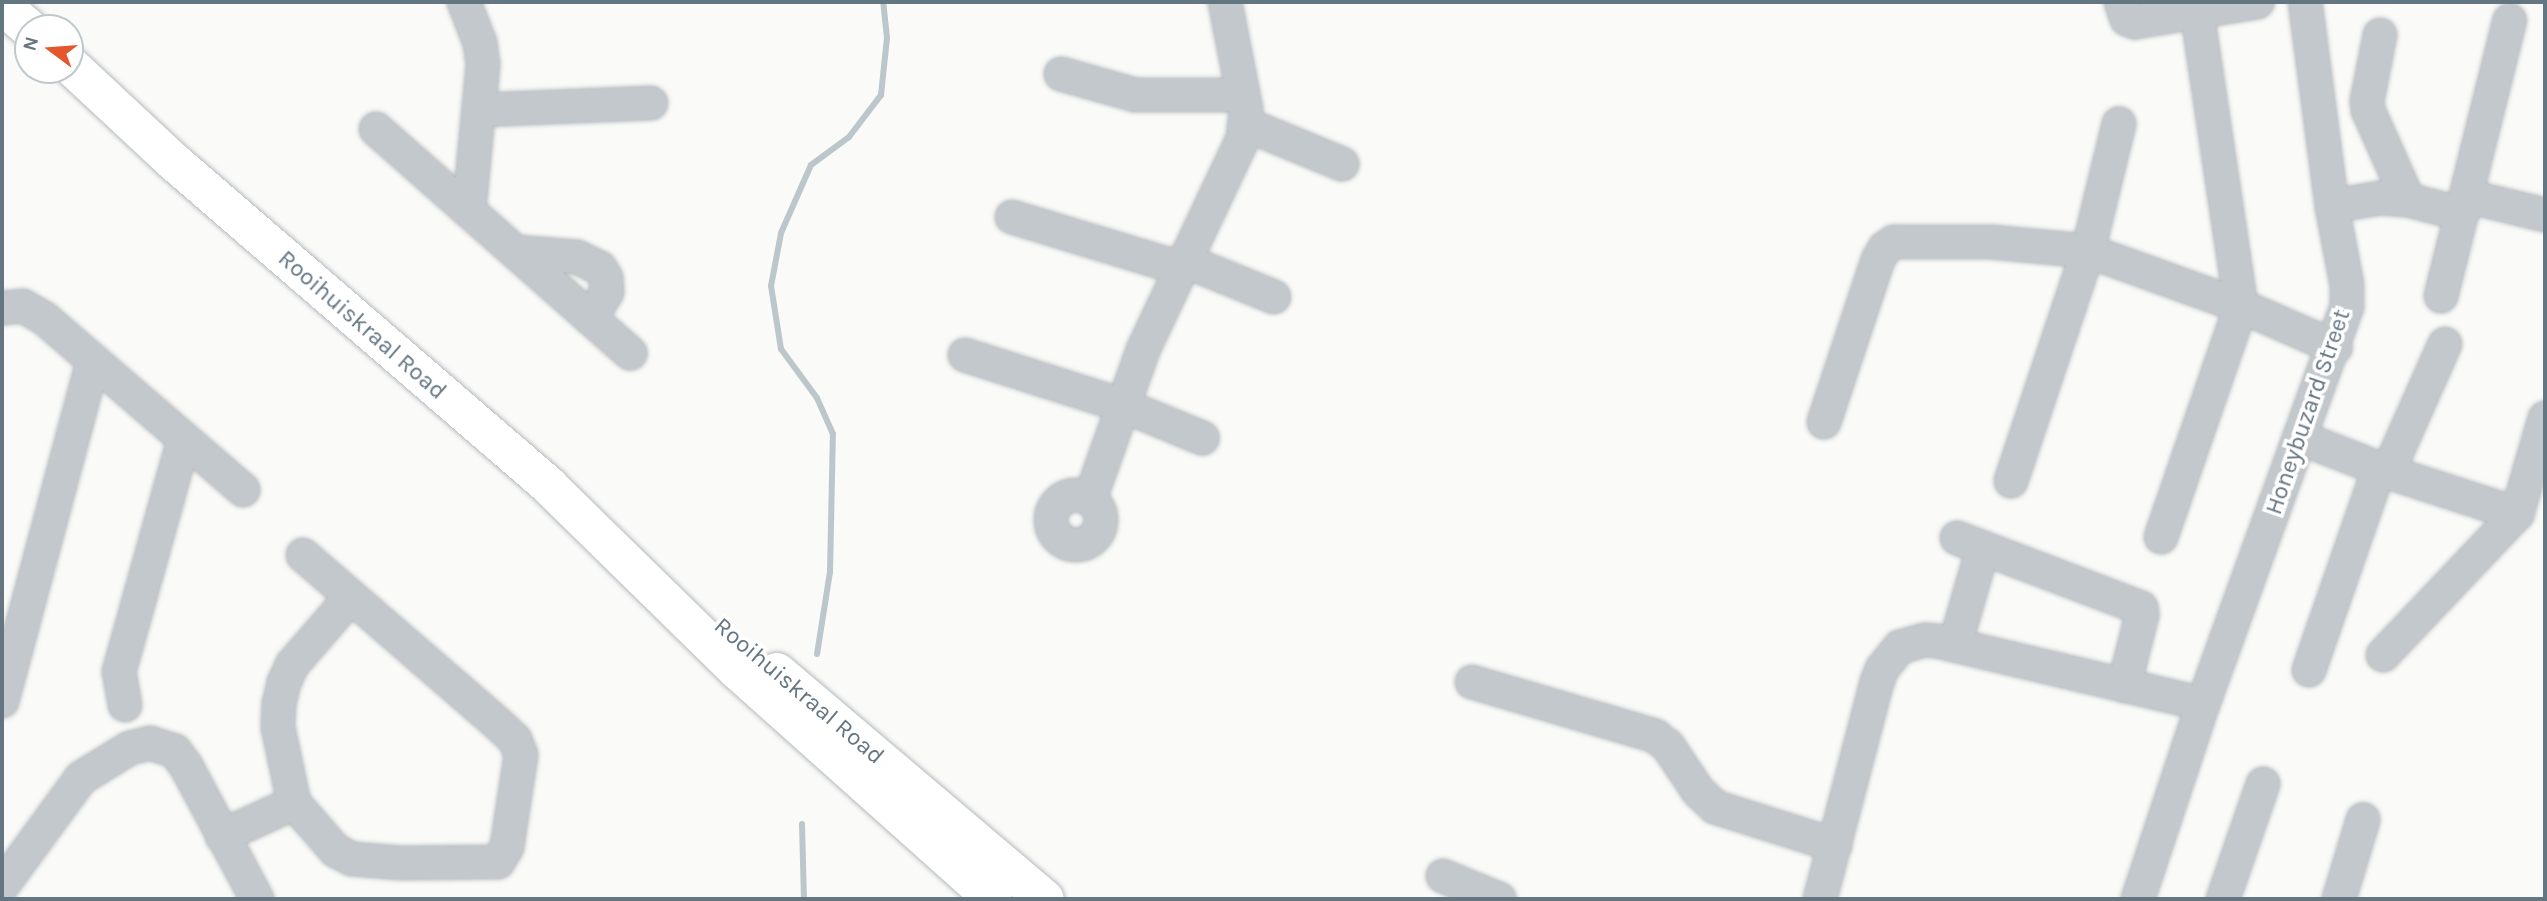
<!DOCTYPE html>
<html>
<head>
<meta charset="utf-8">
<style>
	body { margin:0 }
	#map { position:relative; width:2547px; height:901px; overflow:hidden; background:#fafaf8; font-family:Karla,sans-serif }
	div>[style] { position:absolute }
	.stream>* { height:6px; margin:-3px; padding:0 3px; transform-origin:3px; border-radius:3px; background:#bbc7cb }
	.roads { filter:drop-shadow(0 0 2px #b5babe) drop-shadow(0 0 2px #b5babe) }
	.minor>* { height:32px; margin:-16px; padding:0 16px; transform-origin:16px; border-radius:16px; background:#c3c8cc }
	.minor>.ring { margin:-16px; padding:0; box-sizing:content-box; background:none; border:32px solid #c3c8cc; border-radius:50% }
	.major>* { height:38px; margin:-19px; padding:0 19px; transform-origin:19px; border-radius:19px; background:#fff }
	span { translate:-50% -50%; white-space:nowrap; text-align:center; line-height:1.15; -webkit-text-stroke:7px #fff; paint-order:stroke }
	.street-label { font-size:24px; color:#657683 }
	.frame { position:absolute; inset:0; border:4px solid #657683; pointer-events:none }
	.north { position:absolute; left:14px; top:14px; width:70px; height:70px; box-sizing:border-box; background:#fff; border:2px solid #c1c8cd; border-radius:50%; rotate:286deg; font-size:19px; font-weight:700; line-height:28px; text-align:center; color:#657683 }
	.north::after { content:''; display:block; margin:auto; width:24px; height:32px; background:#e4572e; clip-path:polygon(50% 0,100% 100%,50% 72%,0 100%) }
</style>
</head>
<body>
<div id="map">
	<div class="stream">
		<i style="left:817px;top:654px;width:83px;rotate:-81deg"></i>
		<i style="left:830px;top:572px;width:138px;rotate:-88.8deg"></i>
		<i style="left:833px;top:434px;width:39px;rotate:-114deg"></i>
		<i style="left:817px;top:398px;width:61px;rotate:-126.3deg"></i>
		<i style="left:781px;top:349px;width:64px;rotate:-99deg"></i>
		<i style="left:771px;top:286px;width:54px;rotate:-79.3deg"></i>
		<i style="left:781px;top:233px;width:74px;rotate:-66.2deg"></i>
		<i style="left:811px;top:165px;width:47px;rotate:-36.4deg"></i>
		<i style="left:849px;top:137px;width:53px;rotate:-52.7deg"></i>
		<i style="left:881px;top:95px;width:57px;rotate:-84deg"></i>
		<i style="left:887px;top:38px;width:36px;rotate:-96deg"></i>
		<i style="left:802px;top:824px;width:75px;rotate:88.5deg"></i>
	</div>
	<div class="roads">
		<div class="minor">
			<i style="left:464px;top:2px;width:44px;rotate:68.7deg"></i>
			<i style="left:480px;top:43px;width:22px;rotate:82deg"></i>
			<i style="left:483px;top:65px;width:147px;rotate:95.5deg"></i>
			<i style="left:2121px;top:2px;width:18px;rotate:71deg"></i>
			<i style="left:2127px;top:19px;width:9px;rotate:21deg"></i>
			<i style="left:2135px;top:22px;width:124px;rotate:-9.3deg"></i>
			<i style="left:2380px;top:35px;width:67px;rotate:101.1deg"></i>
			<i style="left:2367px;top:101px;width:9px;rotate:84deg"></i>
			<i style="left:2368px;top:110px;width:98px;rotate:66deg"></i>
			<i style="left:1061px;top:74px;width:77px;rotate:15.8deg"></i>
			<i style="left:1135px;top:95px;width:108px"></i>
			<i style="left:479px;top:110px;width:172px;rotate:-2.3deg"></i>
			<i style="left:1245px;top:124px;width:105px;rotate:22.4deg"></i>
			<i style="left:376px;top:129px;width:339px;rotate:41.4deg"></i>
			<i style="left:2466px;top:196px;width:81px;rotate:13.5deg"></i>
			<i style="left:2332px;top:206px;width:49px;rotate:-9.5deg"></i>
			<i style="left:2380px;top:198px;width:28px;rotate:4deg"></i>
			<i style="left:2408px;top:200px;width:56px;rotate:14.5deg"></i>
			<i style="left:1012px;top:217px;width:176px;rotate:16.9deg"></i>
			<i style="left:516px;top:252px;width:61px;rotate:4.7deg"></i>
			<i style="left:577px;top:257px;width:25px;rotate:26deg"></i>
			<i style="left:600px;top:268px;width:12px;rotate:59deg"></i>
			<i style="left:606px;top:278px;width:14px;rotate:86deg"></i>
			<i style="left:607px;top:292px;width:31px;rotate:122deg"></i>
			<i style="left:1183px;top:260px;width:98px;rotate:22.1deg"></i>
			<i style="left:2441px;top:296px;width:284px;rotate:-76deg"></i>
			<i style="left:2px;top:308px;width:21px;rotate:-5deg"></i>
			<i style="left:23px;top:306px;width:24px;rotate:30deg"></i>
			<i style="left:44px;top:318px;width:263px;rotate:40.8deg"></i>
			<i style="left:965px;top:355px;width:165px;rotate:17.7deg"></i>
			<i style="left:1122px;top:405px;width:87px;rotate:22.4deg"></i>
			<i style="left:1824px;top:422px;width:171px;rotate:-71.6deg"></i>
			<i style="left:1878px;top:260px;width:14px;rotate:-60deg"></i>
			<i style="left:1885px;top:248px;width:11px;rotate:-34deg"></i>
			<i style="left:1894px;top:242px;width:97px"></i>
			<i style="left:1991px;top:242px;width:97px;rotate:5.3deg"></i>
			<i style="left:2088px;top:251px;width:163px;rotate:19.8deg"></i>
			<i style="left:2241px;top:306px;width:103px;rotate:23.6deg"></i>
			<i style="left:2301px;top:438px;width:93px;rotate:21.3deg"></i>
			<i style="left:2388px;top:472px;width:136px;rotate:18deg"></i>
			<i style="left:2517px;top:514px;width:100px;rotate:-73.7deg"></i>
			<i style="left:2388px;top:472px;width:140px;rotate:-66deg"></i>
			<i style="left:2011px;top:481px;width:243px;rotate:-71.5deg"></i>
			<i style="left:2088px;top:251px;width:131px;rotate:-76.3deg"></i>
			<i class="ring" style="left:1051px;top:495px;width:18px;height:18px"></i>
			<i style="left:1090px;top:499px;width:158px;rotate:-70.4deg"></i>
			<i style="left:1143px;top:350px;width:234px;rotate:-64.7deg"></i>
			<i style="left:1243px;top:138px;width:29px;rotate:-84deg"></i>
			<i style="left:1246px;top:109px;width:109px;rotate:-101.1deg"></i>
			<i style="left:2161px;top:537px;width:244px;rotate:-70.9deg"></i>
			<i style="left:2241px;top:306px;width:296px;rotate:-98.5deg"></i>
			<i style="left:1957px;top:538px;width:197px;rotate:20.8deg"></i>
			<i style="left:2141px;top:608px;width:7px;rotate:82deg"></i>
			<i style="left:2142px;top:615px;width:73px;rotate:104.2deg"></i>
			<i style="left:303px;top:555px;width:255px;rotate:40.9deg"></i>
			<i style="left:496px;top:722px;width:26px;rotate:43deg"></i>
			<i style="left:515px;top:740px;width:16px;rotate:68deg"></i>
			<i style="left:521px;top:755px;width:93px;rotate:98.7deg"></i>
			<i style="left:507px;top:847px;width:17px;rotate:121deg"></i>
			<i style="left:498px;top:862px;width:97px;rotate:179.4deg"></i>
			<i style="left:401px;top:863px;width:49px;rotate:-175.3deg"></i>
			<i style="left:352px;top:859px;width:18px;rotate:-153deg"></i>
			<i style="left:336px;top:851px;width:64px;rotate:-131.2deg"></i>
			<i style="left:294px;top:803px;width:78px;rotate:-101.9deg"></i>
			<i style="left:278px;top:727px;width:23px;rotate:-88deg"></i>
			<i style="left:279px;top:704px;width:22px;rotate:-77deg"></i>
			<i style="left:284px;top:683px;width:20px;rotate:-66deg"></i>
			<i style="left:292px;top:665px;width:90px;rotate:-49.1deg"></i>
			<i style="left:1955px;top:645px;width:101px;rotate:-73.9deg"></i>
			<i style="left:2383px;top:655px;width:195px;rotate:-46.5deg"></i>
			<i style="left:2309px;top:670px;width:213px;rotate:-70.8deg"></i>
			<i style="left:1472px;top:682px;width:191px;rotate:16.4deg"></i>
			<i style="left:1655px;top:736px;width:16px;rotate:38deg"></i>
			<i style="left:1668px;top:746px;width:54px;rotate:56.3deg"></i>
			<i style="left:1698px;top:791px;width:23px;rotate:43deg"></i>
			<i style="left:1715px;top:807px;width:126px;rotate:17.6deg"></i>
			<i style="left:2px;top:701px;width:352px;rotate:-75deg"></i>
			<i style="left:125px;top:705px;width:34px;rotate:-100deg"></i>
			<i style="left:119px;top:672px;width:242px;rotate:-74.4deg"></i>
			<i style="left:222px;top:836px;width:79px;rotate:-24.6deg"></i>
			<i style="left:1443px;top:876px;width:61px;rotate:22.3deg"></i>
			<i style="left:2px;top:886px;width:134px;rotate:-53.8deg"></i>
			<i style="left:81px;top:778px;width:57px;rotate:-31.5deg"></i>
			<i style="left:130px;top:748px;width:21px;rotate:-14deg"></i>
			<i style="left:150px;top:743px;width:26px;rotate:18deg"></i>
			<i style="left:175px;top:751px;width:19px;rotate:54deg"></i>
			<i style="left:186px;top:766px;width:151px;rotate:61.9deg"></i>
			<i style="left:1820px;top:899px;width:224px;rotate:-75.3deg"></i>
			<i style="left:1877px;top:682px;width:14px;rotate:-69deg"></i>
			<i style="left:1882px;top:669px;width:28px;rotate:-51deg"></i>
			<i style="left:1900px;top:647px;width:26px;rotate:-16deg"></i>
			<i style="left:1925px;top:640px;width:12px;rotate:5deg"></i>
			<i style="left:1937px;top:641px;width:273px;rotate:13.3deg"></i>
			<i style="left:2138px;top:899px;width:206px;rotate:-71.6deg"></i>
			<i style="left:2203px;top:704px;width:422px;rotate:-70.1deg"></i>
			<i style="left:2347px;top:307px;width:22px;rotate:-90deg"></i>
			<i style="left:2347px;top:285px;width:80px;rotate:-100.8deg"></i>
			<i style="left:2332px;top:206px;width:206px;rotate:-97.5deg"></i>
			<i style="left:2223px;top:899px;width:122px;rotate:-70.8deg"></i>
			<i style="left:2339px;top:899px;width:83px;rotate:-73.1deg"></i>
		</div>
		<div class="major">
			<i style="left:2px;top:5px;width:35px;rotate:41deg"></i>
			<i style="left:70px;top:65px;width:142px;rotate:43deg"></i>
			<i style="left:174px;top:162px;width:497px;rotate:40.8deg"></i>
			<i style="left:550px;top:487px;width:262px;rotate:44.4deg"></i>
			<i style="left:737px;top:670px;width:343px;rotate:41.8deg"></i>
			<i style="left:777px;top:672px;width:351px;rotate:40.3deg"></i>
		</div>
	</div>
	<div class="street-label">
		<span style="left:362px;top:325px;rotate:41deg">Rooihuiskraal Road</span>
		<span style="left:2308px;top:412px;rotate:-71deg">Honeybuzard Street</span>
		<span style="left:799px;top:691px;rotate:40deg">Rooihuiskraal Road</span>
	</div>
	<div class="frame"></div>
	<div class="north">N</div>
</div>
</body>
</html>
